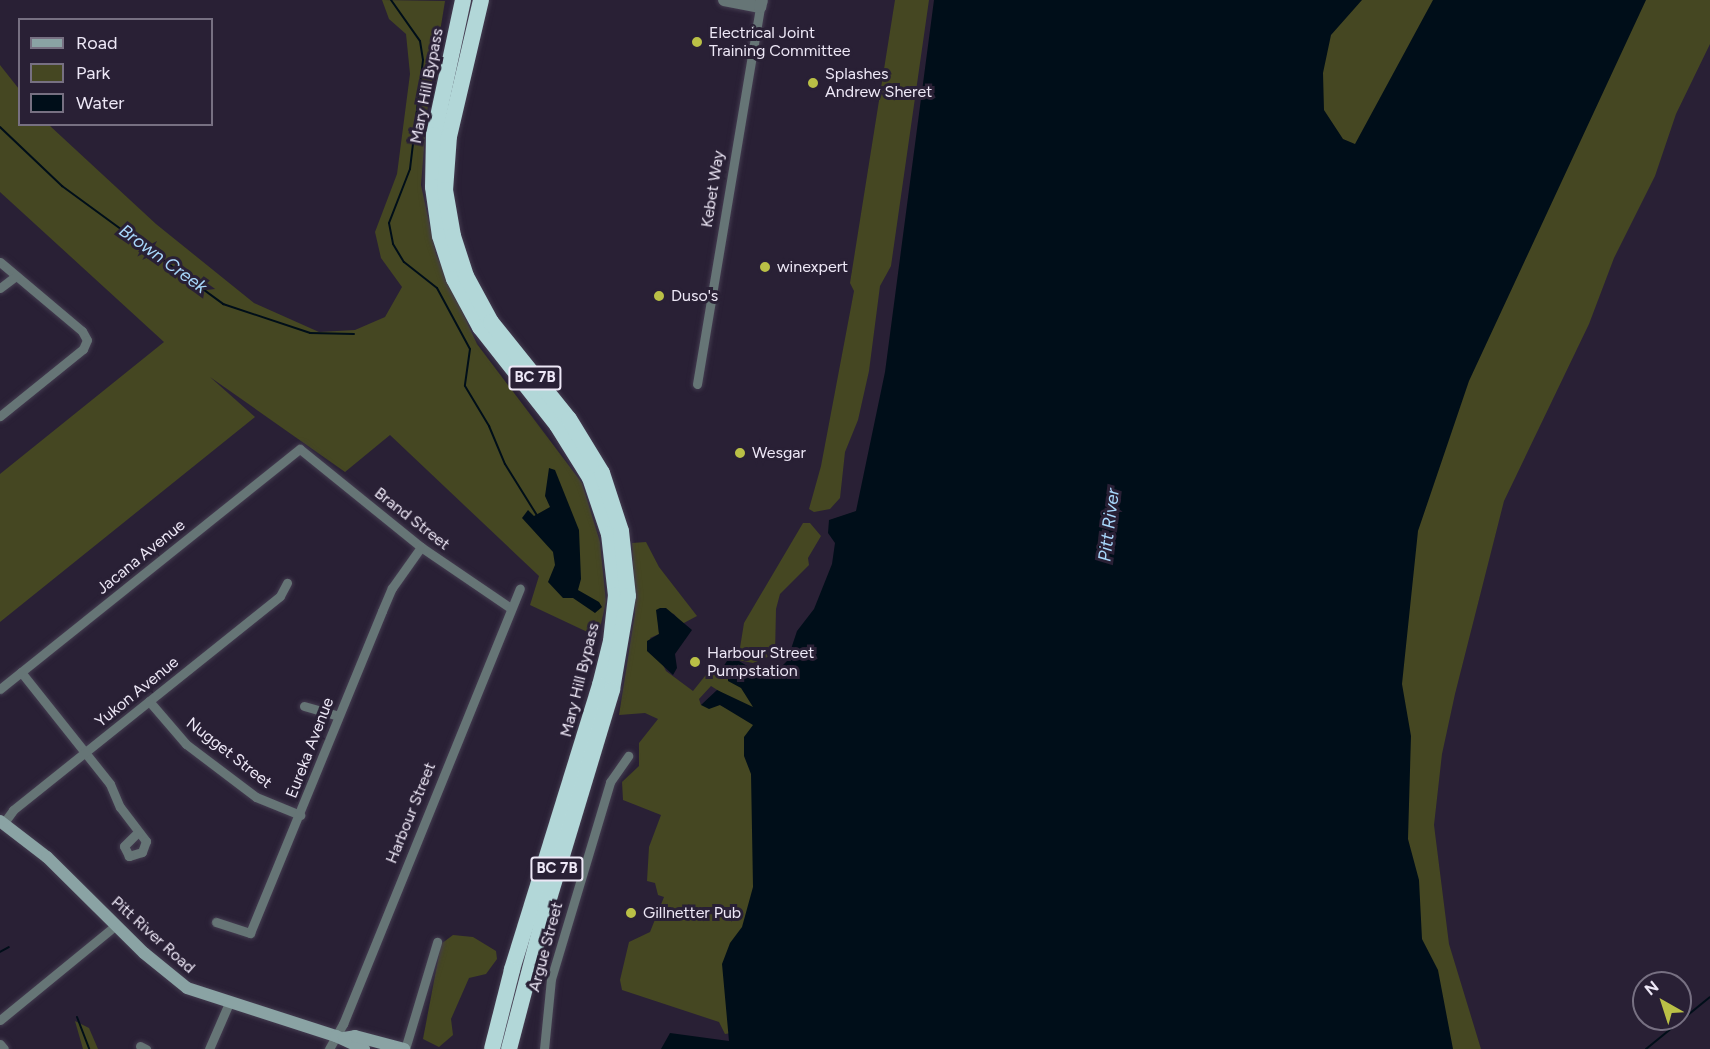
<!DOCTYPE html>
<html>
<head>
<meta charset="utf-8">
<style>
	body { margin:0 }
	#map { position:relative; width:1710px; height:1049px; overflow:hidden; background:#292035; font-family:Figtree,sans-serif }
	div>[style] { position:absolute }
	.green>* { inset:0; background:#454722 }
	.water>* { inset:0; background:#000e19 }
	.stream>* { height:2px; margin:-1px; padding:0 1px; transform-origin:1px; border-radius:1px; background:#000e19 }
	.roads { filter:drop-shadow(0 0 2px #443c50) drop-shadow(0 0 2px #443c50) }
	.minor>* { height:9px; margin:-4.5px; padding:0 4.5px; transform-origin:4.5px; border-radius:4.5px; background:#667576 }
	.tertiary>* { height:12px; margin:-6px; padding:0 6px; transform-origin:6px; border-radius:6px; background:#667576 }
	.secondary>* { height:12px; margin:-6px; padding:0 6px; transform-origin:6px; border-radius:6px; background:#8aa3a4 }
	.trunk>* { height:16px; margin:-8px; padding:0 8px; transform-origin:8px; border-radius:8px; background:#b2d7d8 }
	.dots>* { width:16px; height:16px; translate:-50% -50%; box-sizing:border-box; border:3px solid #292035; border-radius:50% }
	span { translate:-50% -50%; white-space:nowrap; text-align:center; line-height:1.15; -webkit-text-stroke:6px #292035; paint-order:stroke }
	.shield-label span { padding:2px 4px; background:#292035; border:2px solid; border-radius:4px; -webkit-text-stroke-width:0 }
	.shield-label { font-size:15px; color:#ede7f6; font-weight:700 }
	.poi-label { font-size:16px; color:#ede7f6 }
	.left { translate:0 -50%; text-align:left }
	.street-label { font-size:16px; color:#ede7f6 }
	.water-label { font-size:18px; color:#a8d7fb; font-style:italic }
	.legend { position:absolute; left:18px; top:18px; width:195px; height:108px; box-sizing:border-box; background:#292035; border:2px solid #777082; margin:0; padding:8px 10px; list-style:none; font-size:18px; color:#ede7f6 }
	.legend li { display:flex; align-items:center; gap:12px; height:30px }
	.legend b { width:30px; border:2px solid #777082 }
	.north { position:absolute; left:1632px; top:971px; width:60px; height:60px; box-sizing:border-box; background:#292035; border:2px solid #777082; border-radius:50%; rotate:321deg; font-size:16px; font-weight:700; line-height:24px; text-align:center; color:#ede7f6 }
	.north::after { content:''; display:block; margin:auto; width:21px; height:27px; background:#bac046; clip-path:polygon(50% 0,100% 100%,50% 72%,0 100%) }
</style>
</head>
<body>
<div id="map">
	<div class="green">
		<i style="clip-path:polygon(382px 0,445px 1px,427px 112px,421px 185px,436px 254px,477px 344px,582px 483px,600px 542px,606px 602px,598px 637px,530px 605px,539px 576px,390px 435px,345px 472px,210px 377px,255px 417px,0 622px,0 474px,164px 342px,0 192px,0 65px,19px 89px,20px 124px,49px 125px,156px 224px,254px 303px,319px 332px,355px 330px,385px 317px,402px 287px,381px 258px,375px 232px,397px 174px,410px 74px,406px 34px,389px 19px)"></i>
		<i style="clip-path:polygon(895px 0,929px 0,891px 266px,880px 286px,869px 371px,858px 420px,845px 452px,840px 498px,830px 509px,814px 512px,809px 509px,821px 466px,854px 291px,850px 283px)"></i>
		<i style="clip-path:polygon(1312px 0,1443px 0,1353px 155px,1297px 100px)"></i>
		<i style="clip-path:polygon(1632px 0,1710px 0,1710px 44px,1676px 114px,1655px 176px,1614px 258px,1589px 324px,1504px 501px,1455px 694px,1442px 754px,1434px 825px,1449px 944px,1481px 1049px,1384px 1049px,1393px 552px)"></i>
		<i style="clip-path:polygon(803px 523px,810px 523px,821px 536px,808px 558px,809px 565px,780px 594px,776px 609px,775px 654px,753px 663px,738px 660px,744px 623px)"></i>
		<i style="clip-path:polygon(646px 542px,659px 567px,697px 616px,682px 624px,674px 614px,657px 610px,659px 634px,650px 638px,666px 671px,693px 691px,713px 666px,722px 671px,723px 667px,744px 685px,760px 717px,711px 686px,699px 699px,701px 705px,720px 705px,756px 723px,792px 724px,731px 1033px,725px 1034px,719px 1022px,622px 990px,620px 980px,629px 942px,650px 932px,664px 897px,658px 895px,655px 883px,647px 881px,649px 847px,661px 815px,623px 800px,622px 782px,639px 766px,639px 743px,658px 719px,645px 713px,619px 715px,635px 613px,632px 543px)"></i>
		<i style="clip-path:polygon(453px 935px,473px 937px,496px 951px,497px 959px,486px 974px,469px 978px,451px 1019px,453px 1035px,439px 1047px,423px 1039px,441px 944px)"></i>
		<i style="clip-path:polygon(75px 1021px,89px 1028px,98px 1049px,83px 1049px)"></i>
	</div>
	<div class="water">
		<i style="clip-path:polygon(934px 0,1362px 0,1331px 35px,1323px 73px,1324px 110px,1343px 139px,1355px 144px,1433px 0,1646px 0,1469px 381px,1418px 531px,1402px 684px,1411px 736px,1408px 839px,1419px 880px,1422px 939px,1438px 970px,1453px 1049px,661px 1049px,670px 1033px,729px 1041px,722px 964px,730px 943px,742px 927px,753px 887px,751px 774px,744px 756px,744px 737px,753px 725px,720px 705px,709px 709px,701px 705px,717px 690px,753px 707px,741px 688px,728px 681px,728px 670px,723px 667px,727px 661px,739px 661px,762px 675px,778px 670px,787px 661px,797px 631px,814px 609px,832px 564px,835px 543px,828px 533px,829px 520px,856px 511px,885px 372px)"></i>
		<i style="clip-path:polygon(549px 468px,555px 470px,579px 530px,581px 579px,578px 590px,599px 602px,602px 607px,595px 613px,573px 598px,563px 598px,548px 582px,555px 565px,553px 552px,522px 518px,528px 510px,534px 516px,550px 507px,545px 496px)"></i>
		<i style="clip-path:polygon(660px 608px,666px 608px,692px 630px,675px 654px,677px 668px,673px 675px,647px 651px,647px 641px,659px 634px,656px 610px)"></i>
	</div>
	<div class="stream">
		<i style="left:391px;top:0;width:50px;rotate:54.7deg"></i>
		<i style="left:420px;top:41px;width:19px;rotate:81deg"></i>
		<i style="left:423px;top:60px;width:110px;rotate:96.8deg"></i>
		<i style="left:410px;top:169px;width:58px;rotate:111.3deg"></i>
		<i style="left:389px;top:223px;width:21px;rotate:79deg"></i>
		<i style="left:393px;top:244px;width:21px;rotate:59deg"></i>
		<i style="left:404px;top:262px;width:42px;rotate:38.2deg"></i>
		<i style="left:437px;top:288px;width:69px;rotate:61.6deg"></i>
		<i style="left:470px;top:349px;width:37px;rotate:98deg"></i>
		<i style="left:465px;top:386px;width:47px;rotate:59deg"></i>
		<i style="left:489px;top:426px;width:41px;rotate:67.2deg"></i>
		<i style="left:505px;top:464px;width:62px;rotate:58.1deg"></i>
		<i style="left:0;top:127px;width:86px;rotate:43.6deg"></i>
		<i style="left:62px;top:186px;width:200px;rotate:36.2deg"></i>
		<i style="left:223px;top:304px;width:92px;rotate:18.4deg"></i>
		<i style="left:310px;top:333px;width:44px;rotate:1.3deg"></i>
		<i style="left:0;top:952px;width:10px;rotate:-29deg"></i>
		<i style="left:77px;top:1017px;width:34px;rotate:69deg"></i>
		<i style="left:1646px;top:1049px;width:82px;rotate:-39.1deg"></i>
	</div>
	<div class="roads">
		<div class="minor">
			<i style="left:0;top:262px;width:107px;rotate:40.1deg"></i>
			<i style="left:82px;top:331px;width:10px;rotate:61deg"></i>
			<i style="left:87px;top:340px;width:10px;rotate:114deg"></i>
			<i style="left:83px;top:349px;width:107px;rotate:141.1deg"></i>
			<i style="left:0;top:288px;width:20px;rotate:-37deg"></i>
			<i style="left:697px;top:384px;width:382px;rotate:-80.5deg"></i>
			<i style="left:21px;top:672px;width:143px;rotate:51.5deg"></i>
			<i style="left:110px;top:784px;width:25px;rotate:67deg"></i>
			<i style="left:120px;top:807px;width:43px;rotate:52.6deg"></i>
			<i style="left:146px;top:841px;width:12px;rotate:110deg"></i>
			<i style="left:142px;top:852px;width:14px;rotate:163deg"></i>
			<i style="left:129px;top:856px;width:11px;rotate:-117deg"></i>
			<i style="left:124px;top:846px;width:20px;rotate:-45deg"></i>
			<i style="left:0;top:689px;width:384px;rotate:-38.7deg"></i>
			<i style="left:300px;top:449px;width:156px;rotate:39deg"></i>
			<i style="left:421px;top:547px;width:107px;rotate:34.3deg"></i>
			<i style="left:149px;top:701px;width:57px;rotate:49.3deg"></i>
			<i style="left:186px;top:744px;width:88px;rotate:37.1deg"></i>
			<i style="left:256px;top:797px;width:48px;rotate:22.2deg"></i>
			<i style="left:304px;top:706px;width:35px;rotate:16deg"></i>
			<i style="left:3px;top:824px;width:17px;rotate:-54deg"></i>
			<i style="left:13px;top:810px;width:342px;rotate:-38.7deg"></i>
			<i style="left:280px;top:596px;width:15px;rotate:-62deg"></i>
			<i style="left:216px;top:922px;width:36px;rotate:18deg"></i>
			<i style="left:250px;top:933px;width:348px;rotate:-67.7deg"></i>
			<i style="left:382px;top:611px;width:25px;rotate:-67deg"></i>
			<i style="left:392px;top:588px;width:50px;rotate:-54.7deg"></i>
			<i style="left:0;top:1020px;width:149px;rotate:-39.3deg"></i>
			<i style="left:0;top:1044px;width:6px;rotate:51deg"></i>
			<i style="left:140px;top:1046px;width:7px;rotate:27deg"></i>
			<i style="left:209px;top:1049px;width:50px;rotate:-66.5deg"></i>
			<i style="left:329px;top:1049px;width:29px;rotate:-61deg"></i>
			<i style="left:343px;top:1024px;width:470px;rotate:-67.9deg"></i>
			<i style="left:405px;top:1049px;width:112px;rotate:-73.3deg"></i>
			<i style="left:544px;top:1049px;width:70px;rotate:-84.3deg"></i>
			<i style="left:551px;top:979px;width:206px;rotate:-73.3deg"></i>
			<i style="left:610px;top:782px;width:32px;rotate:-55deg"></i>
		</div>
		<div class="tertiary">
			<i style="left:724px;top:0;width:37px;rotate:11deg"></i>
			<i style="left:760px;top:7px;width:7px;rotate:-74deg"></i>
		</div>
		<div class="secondary">
			<i style="left:0;top:821px;width:59px;rotate:37.5deg"></i>
			<i style="left:47px;top:857px;width:136px;rotate:44.7deg"></i>
			<i style="left:144px;top:953px;width:55px;rotate:39.1deg"></i>
			<i style="left:187px;top:988px;width:157px;rotate:17.9deg"></i>
			<i style="left:336px;top:1036px;width:31px;rotate:25deg"></i>
			<i style="left:344px;top:1038px;width:11px;rotate:-10deg"></i>
			<i style="left:355px;top:1036px;width:51px;rotate:14.9deg"></i>
		</div>
		<div class="trunk">
			<i style="left:463px;top:0;width:138px;rotate:102.1deg"></i>
			<i style="left:434px;top:135px;width:52px;rotate:91.1deg"></i>
			<i style="left:433px;top:187px;width:49px;rotate:81.9deg"></i>
			<i style="left:440px;top:236px;width:45px;rotate:72deg"></i>
			<i style="left:454px;top:279px;width:55px;rotate:61.6deg"></i>
			<i style="left:480px;top:327px;width:125px;rotate:51.8deg"></i>
			<i style="left:557px;top:425px;width:62px;rotate:58.1deg"></i>
			<i style="left:590px;top:478px;width:59px;rotate:71.3deg"></i>
			<i style="left:609px;top:534px;width:61px;rotate:83.5deg"></i>
			<i style="left:616px;top:595px;width:46px;rotate:96.2deg"></i>
			<i style="left:611px;top:641px;width:45px;rotate:104deg"></i>
			<i style="left:600px;top:685px;width:298px;rotate:107.2deg"></i>
			<i style="left:512px;top:970px;width:81px;rotate:104.2deg"></i>
			<i style="left:481px;top:0;width:140px;rotate:103.2deg"></i>
			<i style="left:449px;top:136px;width:54px;rotate:94.2deg"></i>
			<i style="left:445px;top:190px;width:47px;rotate:80.1deg"></i>
			<i style="left:453px;top:236px;width:42px;rotate:72deg"></i>
			<i style="left:466px;top:276px;width:52px;rotate:61.5deg"></i>
			<i style="left:491px;top:322px;width:124px;rotate:51.2deg"></i>
			<i style="left:569px;top:419px;width:63px;rotate:58.6deg"></i>
			<i style="left:602px;top:473px;width:61px;rotate:71.9deg"></i>
			<i style="left:621px;top:531px;width:65px;rotate:83.9deg"></i>
			<i style="left:628px;top:596px;width:95px;rotate:99.7deg"></i>
			<i style="left:612px;top:690px;width:228px;rotate:106.8deg"></i>
			<i style="left:546px;top:908px;width:146px;rotate:104.7deg"></i>
		</div>
	</div>
	<div class="dots">
		<i style="left:697px;top:42px;background:#bac046"></i>
		<i style="left:813px;top:83px;background:#bac046"></i>
		<i style="left:765px;top:267px;background:#bac046"></i>
		<i style="left:659px;top:296px;background:#bac046"></i>
		<i style="left:740px;top:453px;background:#bac046"></i>
		<i style="left:695px;top:662px;background:#bac046"></i>
		<i style="left:631px;top:913px;background:#bac046"></i>
	</div>
	<div class="shield-label">
		<span style="left:535px;top:378px">BC 7B</span>
		<span style="left:557px;top:869px">BC 7B</span>
	</div>
	<div class="poi-label">
		<span class="left" style="left:709px;top:42px">Electrical Joint<br>Training Committee</span>
		<span class="left" style="left:825px;top:83px">Splashes<br>Andrew Sheret</span>
		<span class="left" style="left:777px;top:267px">winexpert</span>
		<span class="left" style="left:671px;top:296px">Duso's</span>
		<span class="left" style="left:752px;top:453px">Wesgar</span>
		<span class="left" style="left:707px;top:662px">Harbour Street<br>Pumpstation</span>
		<span class="left" style="left:643px;top:913px">Gillnetter Pub</span>
	</div>
	<div class="street-label">
		<span style="left:427px;top:86px;rotate:-79deg">Mary Hill Bypass</span>
		<span style="left:713px;top:189px;rotate:-81deg">Kebet Way</span>
		<span style="left:412px;top:519px;rotate:38deg">Brand Street</span>
		<span style="left:141px;top:557px;rotate:-39deg">Jacana Avenue</span>
		<span style="left:580px;top:680px;rotate:-76deg">Mary Hill Bypass</span>
		<span style="left:137px;top:692px;rotate:-39deg">Yukon Avenue</span>
		<span style="left:310px;top:748px;rotate:-69deg">Eureka Avenue</span>
		<span style="left:229px;top:753px;rotate:38deg">Nugget Street</span>
		<span style="left:411px;top:813px;rotate:-68deg">Harbour Street</span>
		<span style="left:153px;top:935px;rotate:42deg">Pitt River Road</span>
		<span style="left:546px;top:947px;rotate:-75deg">Argue Street</span>
	</div>
	<div class="water-label">
		<span style="left:163px;top:259px;rotate:36deg">Brown Creek</span>
		<span style="left:1109px;top:525px;rotate:-83deg">Pitt River</span>
	</div>
	<ul class="legend">
	<li><b style="height:8px;background:#8aa3a4"></b>Road</li>
	<li><b style="height:16px;background:#454722"></b>Park</li>
	<li><b style="height:16px;background:#000e19"></b>Water</li>
	</ul>
	<div class="north">N</div>
</div>
</body>
</html>
